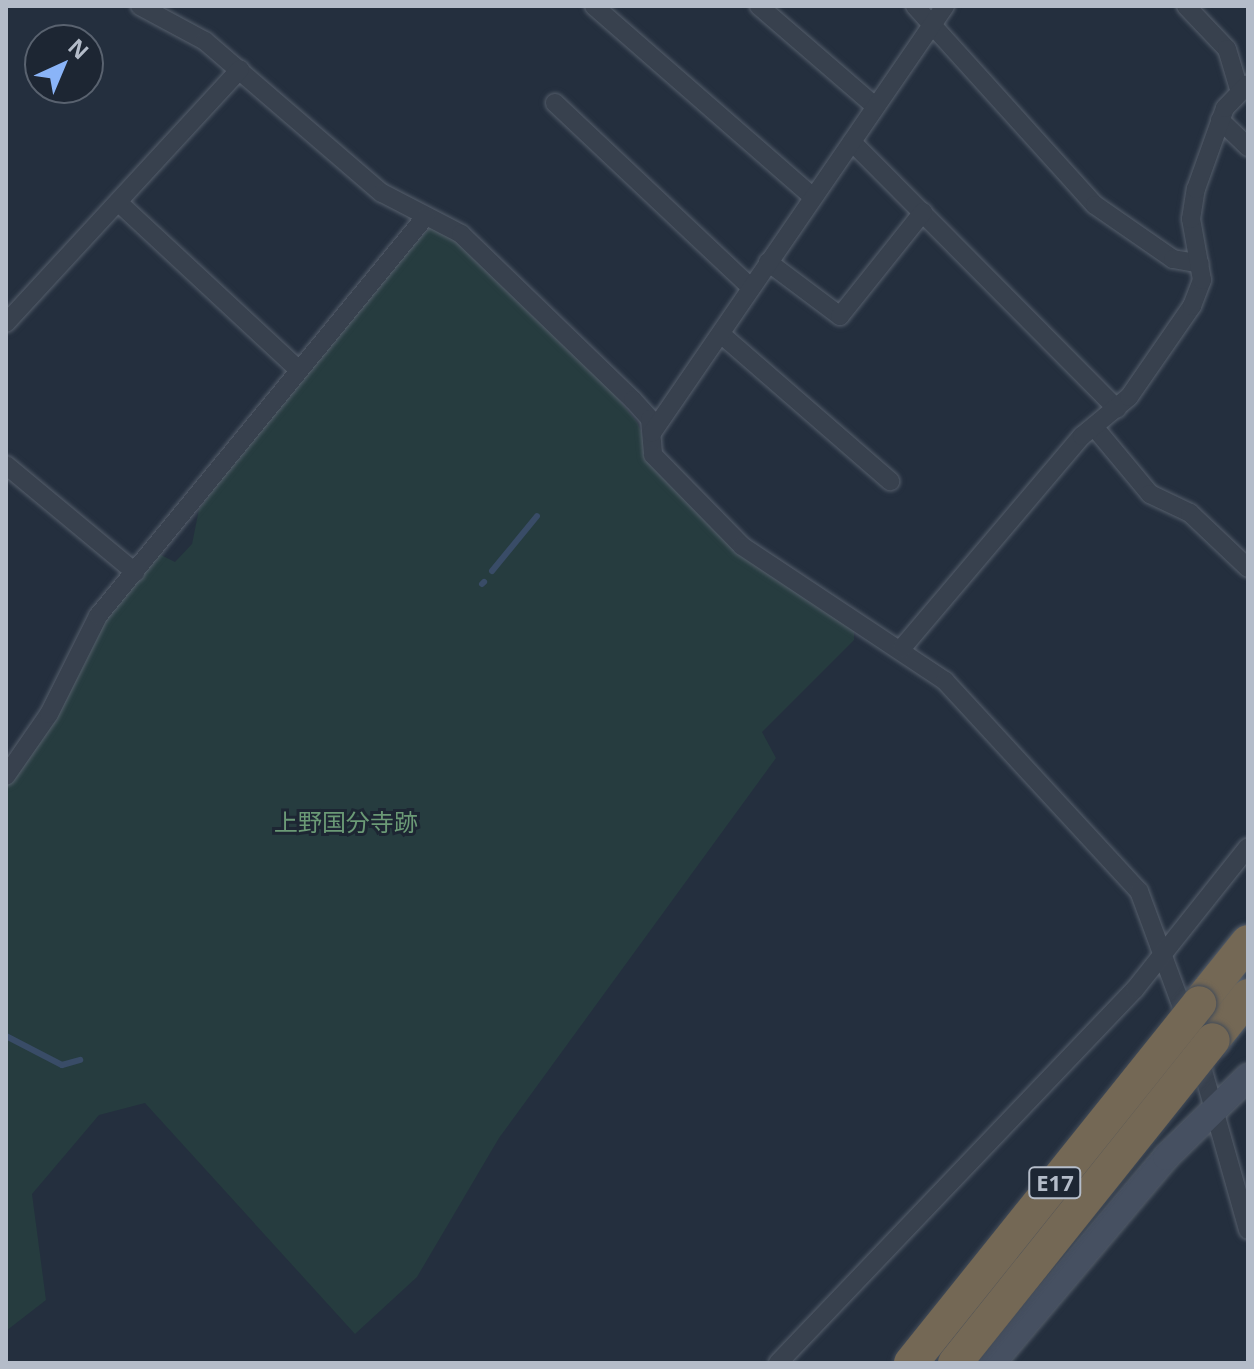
<!DOCTYPE html>
<html>
<head>
<meta charset="utf-8">
<style>
	body { margin:0 }
	#map { position:relative; width:1254px; height:1369px; overflow:hidden; background:#242f3e; font-family:"Open Sans","Noto Sans JP",sans-serif }
	div>[style] { position:absolute }
	.green>* { inset:0; background:#263c3f }
	.stream>* { height:6px; margin:-3px; padding:0 3px; transform-origin:3px; border-radius:3px; background:#394c67 }
	.roads { filter:drop-shadow(0 0 2px #565f6c) drop-shadow(0 0 2px #565f6c) }
	.street>* { height:18px; margin:-9px; padding:0 9px; transform-origin:9px; border-radius:9px; background:#38414e }
	.secondary>* { height:26px; margin:-13px; padding:0 13px; transform-origin:13px; border-radius:13px; background:#465061 }
	.highway>* { height:34px; margin:-17px; padding:0 17px; transform-origin:17px; border-radius:17px; background:#746855 }
	.bridges { filter:drop-shadow(0 0 2px #434c59) drop-shadow(0 0 2px #434c59) }
	.highway-bridge>* { height:34px; margin:-17px; padding:0 17px; transform-origin:17px; border-radius:17px; background:#746855 }
	span { translate:-50% -50%; white-space:nowrap; text-align:center; line-height:1.15; -webkit-text-stroke:6px #1d2633; paint-order:stroke }
	.shield-label span { padding:2px 6px; background:#1d2633; border:2px solid; border-radius:6px; -webkit-text-stroke-width:0 }
	.shield-label { font-size:22px; color:#b4bcc9; font-weight:700 }
	.park-label { font-size:24px; color:#6b9a76 }
	.frame { position:absolute; inset:0; border:8px solid #b4bcc9; pointer-events:none }
	.north { position:absolute; left:24px; top:24px; width:80px; height:80px; box-sizing:border-box; background:#1d2633; border:2px solid #59626f; border-radius:50%; rotate:44deg; font-size:22px; font-weight:700; line-height:32px; text-align:center; color:#b4bcc9 }
	.north::after { content:''; display:block; margin:auto; width:28px; height:36px; background:#8ab4f8; clip-path:polygon(50% 0,100% 100%,50% 72%,0 100%) }
</style>
</head>
<body>
<div id="map">
	<div class="green">
		<i style="clip-path:polygon(429px 228px,442px 228px,575px 346px,637px 422px,656px 467px,854px 631px,854px 640px,762px 732px,776px 758px,499px 1138px,417px 1277px,355px 1334px,145px 1103px,99px 1115px,32px 1194px,46px 1300px,6px 1331px,6px 783px,103px 620px,157px 553px,175px 562px,192px 544px,199px 509px,303px 370px)"></i>
	</div>
	<div class="stream">
		<i style="left:492px;top:571px;width:71px;rotate:-50.7deg"></i>
		<i style="left:482px;top:584px;width:3px;rotate:-45deg"></i>
		<i style="left:6px;top:1036px;width:63px;rotate:27.4deg"></i>
		<i style="left:62px;top:1065px;width:19px;rotate:-16deg"></i>
	</div>
	<div class="roads">
		<div class="street">
			<i style="left:140px;top:6px;width:74px;rotate:28.3deg"></i>
			<i style="left:205px;top:41px;width:233px;rotate:40.7deg"></i>
			<i style="left:382px;top:193px;width:89px;rotate:27.4deg"></i>
			<i style="left:461px;top:234px;width:239px;rotate:44deg"></i>
			<i style="left:633px;top:400px;width:25px;rotate:48deg"></i>
			<i style="left:650px;top:419px;width:36px;rotate:85deg"></i>
			<i style="left:653px;top:455px;width:127px;rotate:45.6deg"></i>
			<i style="left:742px;top:546px;width:244px;rotate:33.6deg"></i>
			<i style="left:945px;top:681px;width:286px;rotate:47.3deg"></i>
			<i style="left:1139px;top:891px;width:139px;rotate:69.7deg"></i>
			<i style="left:594px;top:6px;width:289px;rotate:41.1deg"></i>
			<i style="left:759px;top:6px;width:153px;rotate:40.8deg"></i>
			<i style="left:915px;top:6px;width:268px;rotate:47.9deg"></i>
			<i style="left:1095px;top:205px;width:95px;rotate:34.7deg"></i>
			<i style="left:1173px;top:259px;width:27px;rotate:10deg"></i>
			<i style="left:1186px;top:6px;width:59px;rotate:46.4deg"></i>
			<i style="left:1227px;top:49px;width:42px;rotate:73.3deg"></i>
			<i style="left:555px;top:103px;width:268px;rotate:43.3deg"></i>
			<i style="left:1220px;top:120px;width:39px;rotate:44deg"></i>
			<i style="left:852px;top:142px;width:376px;rotate:45.2deg"></i>
			<i style="left:118px;top:202px;width:246px;rotate:42.9deg"></i>
			<i style="left:768px;top:262px;width:90px;rotate:36.9deg"></i>
			<i style="left:840px;top:316px;width:133px;rotate:-51.4deg"></i>
			<i style="left:6px;top:323px;width:345px;rotate:-47.3deg"></i>
			<i style="left:722px;top:335px;width:223px;rotate:41deg"></i>
			<i style="left:1095px;top:428px;width:86px;rotate:50.2deg"></i>
			<i style="left:1150px;top:494px;width:44px;rotate:25.4deg"></i>
			<i style="left:1190px;top:513px;width:80px;rotate:43.5deg"></i>
			<i style="left:652px;top:433px;width:518px;rotate:-55.54deg"></i>
			<i style="left:6px;top:465px;width:168px;rotate:39.7deg"></i>
			<i style="left:902px;top:648px;width:278px;rotate:-49.7deg"></i>
			<i style="left:1082px;top:436px;width:61px;rotate:-39.7deg"></i>
			<i style="left:1129px;top:397px;width:111px;rotate:-55.3deg"></i>
			<i style="left:1192px;top:306px;width:28px;rotate:-69deg"></i>
			<i style="left:1202px;top:280px;width:62px;rotate:-100.2deg"></i>
			<i style="left:1191px;top:219px;width:30px;rotate:-81deg"></i>
			<i style="left:1196px;top:189px;width:86px;rotate:-70.3deg"></i>
			<i style="left:1225px;top:108px;width:33px;rotate:-46deg"></i>
			<i style="left:6px;top:776px;width:75px;rotate:-55.3deg"></i>
			<i style="left:49px;top:714px;width:110px;rotate:-63.4deg"></i>
			<i style="left:98px;top:616px;width:517px;rotate:-50.65deg"></i>
			<i style="left:1198px;top:1053px;width:184px;rotate:74.2deg"></i>
			<i style="left:778px;top:1363px;width:517px;rotate:-46.33deg"></i>
			<i style="left:1135px;top:989px;width:181px;rotate:-51.5deg"></i>
		</div>
		<div class="secondary">
			<i style="left:992px;top:1363px;width:270px;rotate:-49.8deg"></i>
			<i style="left:1166px;top:1157px;width:115px;rotate:-44.3deg"></i>
		</div>
		<div class="highway">
			<i style="left:1199px;top:1003px;width:78px;rotate:-51.2deg"></i>
			<i style="left:1213px;top:1040px;width:56px;rotate:-51.5deg"></i>
		</div>
	</div>
	<div class="bridges">
		<div class="highway-bridge">
			<i style="left:911px;top:1363px;width:461px;rotate:-51.3deg"></i>
			<i style="left:955px;top:1363px;width:413px;rotate:-51.4deg"></i>
		</div>
	</div>
	<div class="shield-label">
		<span style="left:1055px;top:1183px">E17</span>
	</div>
	<div class="park-label">
		<span style="left:346px;top:822px">上野国分寺跡</span>
	</div>
	<div class="frame"></div>
	<div class="north">N</div>
</div>
</body>
</html>
